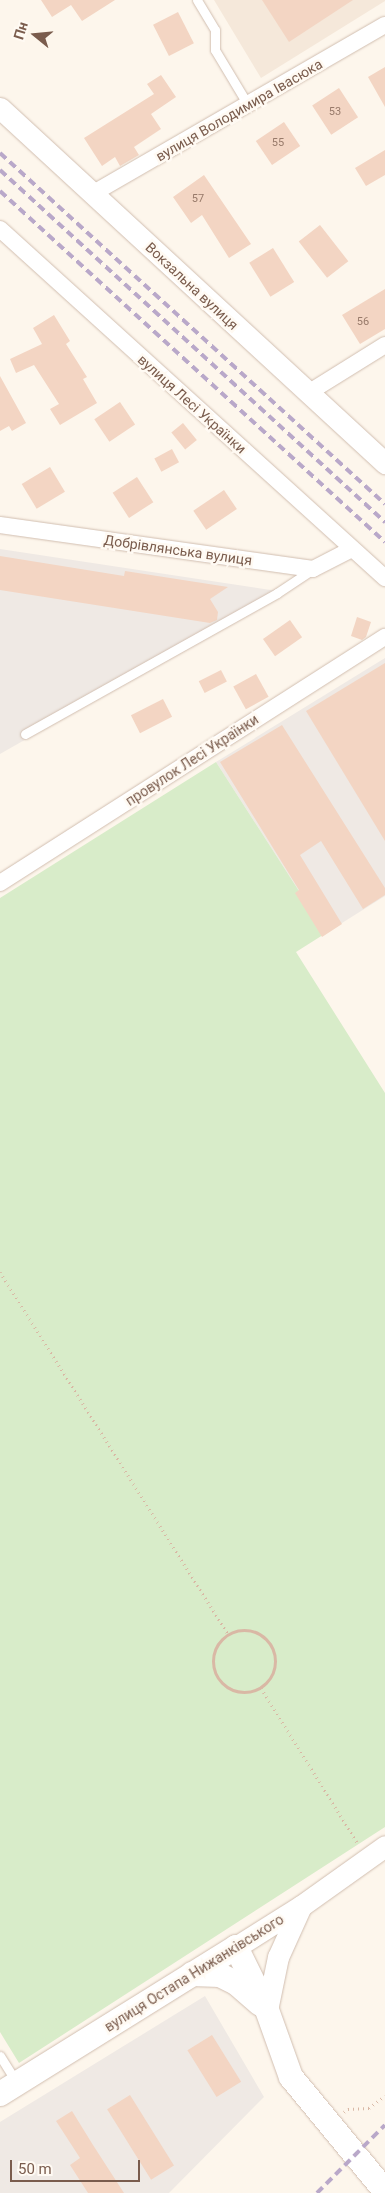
<!DOCTYPE html>
<html>
<head>
<meta charset="utf-8">
<style>
	body { margin:0 }
	#map { position:relative; width:385px; height:2193px; overflow:hidden; background:#fdf6ec; font-family:Roboto,sans-serif }
	div>[style] { position:absolute }
	.residential>* { inset:0; background:#f5e8da }
	.industrial>* { inset:0; background:#efe9e4 }
	.green>* { inset:0; background:#d8ecc9 }
	.building>* { inset:0; background:#f3d5c3; transform-origin:0 0 }
	.path>* { height:3px; margin-top:-1.5px; transform-origin:0; background:repeating-linear-gradient(90deg,#d9b8a5 0 1px,transparent 0 5px) }
	.path>.ring { margin:-1.5px; padding:0; box-sizing:content-box; background:none; border:3px solid #d9b8a5; border-radius:50% }
	.roads { filter:drop-shadow(0 0 1px #d1beb0) drop-shadow(0 0 1px #d1beb0) }
	.service>* { height:9px; margin:-4.5px; padding:0 4.5px; transform-origin:4.5px; border-radius:4.5px; background:#fff }
	.minor>* { height:16px; margin:-8px; padding:0 8px; transform-origin:8px; border-radius:8px; background:#fff }
	.tertiary>* { height:21px; margin:-10.5px; padding:0 10.5px; transform-origin:10.5px; border-radius:10.5px; background:#fff }
	.secondary>* { height:24px; margin:-12px; padding:0 12px; transform-origin:12px; border-radius:12px; background:#fff }
	.rail>* { height:4px; margin-top:-2px; transform-origin:0; background:repeating-linear-gradient(90deg,#b9a8c9 0 8px,transparent 0 13px) }
	span { translate:-50% -50%; white-space:nowrap; text-align:center; line-height:1.15; -webkit-text-stroke:5px #fffaf3; paint-order:stroke }
	.number-label { font-size:11px; color:#987a6a }
	.number-label span { -webkit-text-stroke-width:0 }
	.street-label { font-size:14px; color:#7a5c4d }
	.north { position:absolute; left:10px; top:10px; width:50px; height:50px; -webkit-text-stroke:4px #fffaf3; paint-order:stroke; rotate:287deg; font-size:14px; font-weight:700; line-height:20px; text-align:center; color:#7a5c4d }
	.north::after { content:''; display:block; margin:auto; width:18px; height:22px; background:#7a5c4d; clip-path:polygon(50% 0,100% 100%,50% 72%,0 100%) }
	.scale { position:absolute; left:10px; top:2160px; width:130px; height:22px; box-sizing:border-box; border:2px solid #7a5c4d; border-top:0; padding-left:6px; font-size:15px; line-height:18px; white-space:nowrap; color:#7a5c4d; -webkit-text-stroke:4px #fffaf3; paint-order:stroke }
</style>
</head>
<body>
<div id="map">
	<div class="residential">
		<i style="clip-path:polygon(214px 0,385px 0,385px 1px,261px 78px)"></i>
	</div>
	<div class="industrial">
		<i style="clip-path:polygon(0 549px,284px 592px,0 754px)"></i>
		<i style="clip-path:polygon(385px 658px,385px 896px,326px 933px,216px 762px)"></i>
		<i style="clip-path:polygon(205px 1996px,264px 2097px,169px 2193px,0 2193px,0 2122px)"></i>
	</div>
	<div class="green">
		<i style="clip-path:polygon(216px 762px,326px 933px,296px 952px,385px 1093px,385px 1827px,19px 2063px,0 2032px,0 898px)"></i>
	</div>
	<div class="building">
		<i style="clip-path:polygon(41px 0,115px 0,82px 21px,71px 5px,52px 17px)"></i>
		<i style="clip-path:polygon(262px 0,353px 0,289px 42px)"></i>
		<i style="left:178px;top:12px;width:35px;height:28px;rotate:63deg"></i>
		<i style="clip-path:polygon(385px 67px,385px 107px,368px 77px)"></i>
		<i style="clip-path:polygon(161px 75px,176px 97px,151px 114px,161px 129px,134px 147px,139px 155px,120px 166px,115px 157px,102px 166px,84px 138px,154px 94px,147px 84px)"></i>
		<i style="left:339px;top:88px;width:35px;height:32px;rotate:57deg"></i>
		<i style="left:284px;top:122px;width:29px;height:34px;rotate:56deg"></i>
		<i style="clip-path:polygon(385px 150px,385px 175px,366px 186px,355px 168px)"></i>
		<i style="clip-path:polygon(204px 175px,251px 244px,229px 258px,202px 215px,191px 223px,173px 197px)"></i>
		<i style="left:320px;top:225px;width:46px;height:27px;rotate:52deg"></i>
		<i style="left:273px;top:248px;width:40px;height:28px;rotate:58deg"></i>
		<i style="clip-path:polygon(385px 289px,385px 329px,360px 344px,342px 315px)"></i>
		<i style="clip-path:polygon(54px 315px,70px 341px,66px 344px,87px 377px,83px 379px,97px 403px,60px 425px,50px 409px,59px 404px,34px 365px,16px 373px,10px 359px,42px 344px,33px 328px)"></i>
		<i style="clip-path:polygon(0 376px,26px 423px,12px 431px,9px 426px,0 431px)"></i>
		<i style="left:120px;top:402px;width:27px;height:31px;rotate:56deg"></i>
		<i style="left:183px;top:423px;width:22px;height:15px;rotate:51deg"></i>
		<i style="left:172px;top:449px;width:15px;height:20px;rotate:62deg"></i>
		<i style="left:50px;top:467px;width:29px;height:33px;rotate:59deg"></i>
		<i style="left:137px;top:477px;width:30px;height:29px;rotate:57deg"></i>
		<i style="left:224px;top:490px;width:23px;height:37px;rotate:56deg"></i>
		<i style="clip-path:polygon(0 556px,124px 576px,125px 571px,228px 587px,210px 599px,218px 612px,217px 620px,210px 623px,0 590px)"></i>
		<i style="clip-path:polygon(357px 617px,371px 622px,366px 637px,362px 640px,351px 636px)"></i>
		<i style="left:290px;top:620px;width:21px;height:33px;rotate:55deg"></i>
		<i style="clip-path:polygon(385px 663px,385px 841px,306px 711px)"></i>
		<i style="left:221px;top:670px;width:13px;height:25px;rotate:63deg"></i>
		<i style="left:256px;top:674px;width:26px;height:26px;rotate:61deg"></i>
		<i style="left:163px;top:699px;width:20px;height:36px;rotate:63deg"></i>
		<i style="clip-path:polygon(282px 725px,385px 888px,385px 895px,363px 909px,321px 841px,300px 855px,342px 924px,322px 937px,295px 893px,299px 890px,220px 762px)"></i>
		<i style="left:212px;top:2035px;width:55px;height:29px;rotate:58deg"></i>
		<i style="left:130px;top:2095px;width:83px;height:27px;rotate:58deg"></i>
		<i style="clip-path:polygon(72px 2111px,93px 2145px,124px 2193px,88px 2193px,70px 2165px,80px 2158px,56px 2121px)"></i>
	</div>
	<div class="path">
		<i style="left:0;top:1272px;width:428px;rotate:57.8deg"></i>
		<i class="ring" style="left:213px;top:1630px;width:59px;height:59px"></i>
		<i style="left:261px;top:1688px;width:184px;rotate:58.1deg"></i>
		<i style="left:344px;top:2112px;width:5px;rotate:-37deg"></i>
		<i style="left:348px;top:2109px;width:21px;rotate:-3deg"></i>
		<i style="left:369px;top:2108px;width:20px;rotate:-37deg"></i>
	</div>
	<div class="roads">
		<div class="service">
			<i style="left:197px;top:0;width:35px;rotate:59deg"></i>
			<i style="left:215px;top:30px;width:20px;rotate:90deg"></i>
			<i style="left:215px;top:50px;width:64px;rotate:59deg"></i>
			<i style="left:25px;top:734px;width:289px;rotate:-29.2deg"></i>
			<i style="left:277px;top:593px;width:43px;rotate:-33.7deg"></i>
			<i style="left:0;top:2056px;width:32px;rotate:58deg"></i>
		</div>
		<div class="minor">
			<i style="left:92px;top:194px;width:338px;rotate:-30deg"></i>
			<i style="left:0;top:229px;width:520px;rotate:42.19deg"></i>
			<i style="left:308px;top:393px;width:91px;rotate:-31.9deg"></i>
			<i style="left:0;top:525px;width:316px;rotate:8deg"></i>
			<i style="left:313px;top:569px;width:44px;rotate:-27.1deg"></i>
			<i style="left:0;top:883px;width:457px;rotate:-32.6deg"></i>
		</div>
		<div class="tertiary">
			<i style="left:0;top:108px;width:524px;rotate:42.68deg"></i>
			<i style="left:236px;top:1947px;width:77px;rotate:-32.2deg"></i>
			<i style="left:301px;top:1906px;width:103px;rotate:-35.5deg"></i>
			<i style="left:267px;top:2010px;width:54px;rotate:-78.3deg"></i>
			<i style="left:278px;top:1957px;width:56px;rotate:-65.7deg"></i>
		</div>
		<div class="secondary">
			<i style="left:192px;top:1974px;width:28px;rotate:2deg"></i>
			<i style="left:220px;top:1975px;width:18px;rotate:27deg"></i>
			<i style="left:236px;top:1983px;width:32px;rotate:41deg"></i>
			<i style="left:0;top:2094px;width:278px;rotate:-31.9deg"></i>
			<i style="left:236px;top:1947px;width:70px;rotate:63.8deg"></i>
			<i style="left:267px;top:2010px;width:71px;rotate:70.3deg"></i>
			<i style="left:291px;top:2077px;width:148px;rotate:50.5deg"></i>
		</div>
	</div>
	<div class="rail">
		<i style="left:0;top:153px;width:521px;rotate:42.36deg"></i>
		<i style="left:0;top:170px;width:522px;rotate:42.44deg"></i>
		<i style="left:0;top:191px;width:521px;rotate:42.36deg"></i>
		<i style="left:317px;top:2193px;width:96px;rotate:-45deg"></i>
	</div>
	<div class="number-label">
		<span style="left:335px;top:112px">53</span>
		<span style="left:278px;top:143px">55</span>
		<span style="left:198px;top:199px">57</span>
		<span style="left:363px;top:322px">56</span>
	</div>
	<div class="street-label">
		<span style="left:239px;top:110px;rotate:-30deg">вулиця Володимира Івасюка</span>
		<span style="left:192px;top:286px;rotate:43deg">Вокзальна вулиця</span>
		<span style="left:192px;top:404px;rotate:42deg">вулиця Лесі Українки</span>
		<span style="left:178px;top:550px;rotate:8deg">Добрівлянська вулиця</span>
		<span style="left:192px;top:760px;rotate:-33deg">провулок Лесі Українки</span>
		<span style="left:194px;top:1973px;rotate:-32deg">вулиця Остапа Нижанківського</span>
	</div>
	<div class="north">Пн</div>
	<div class="scale">50 m</div>
</div>
</body>
</html>
